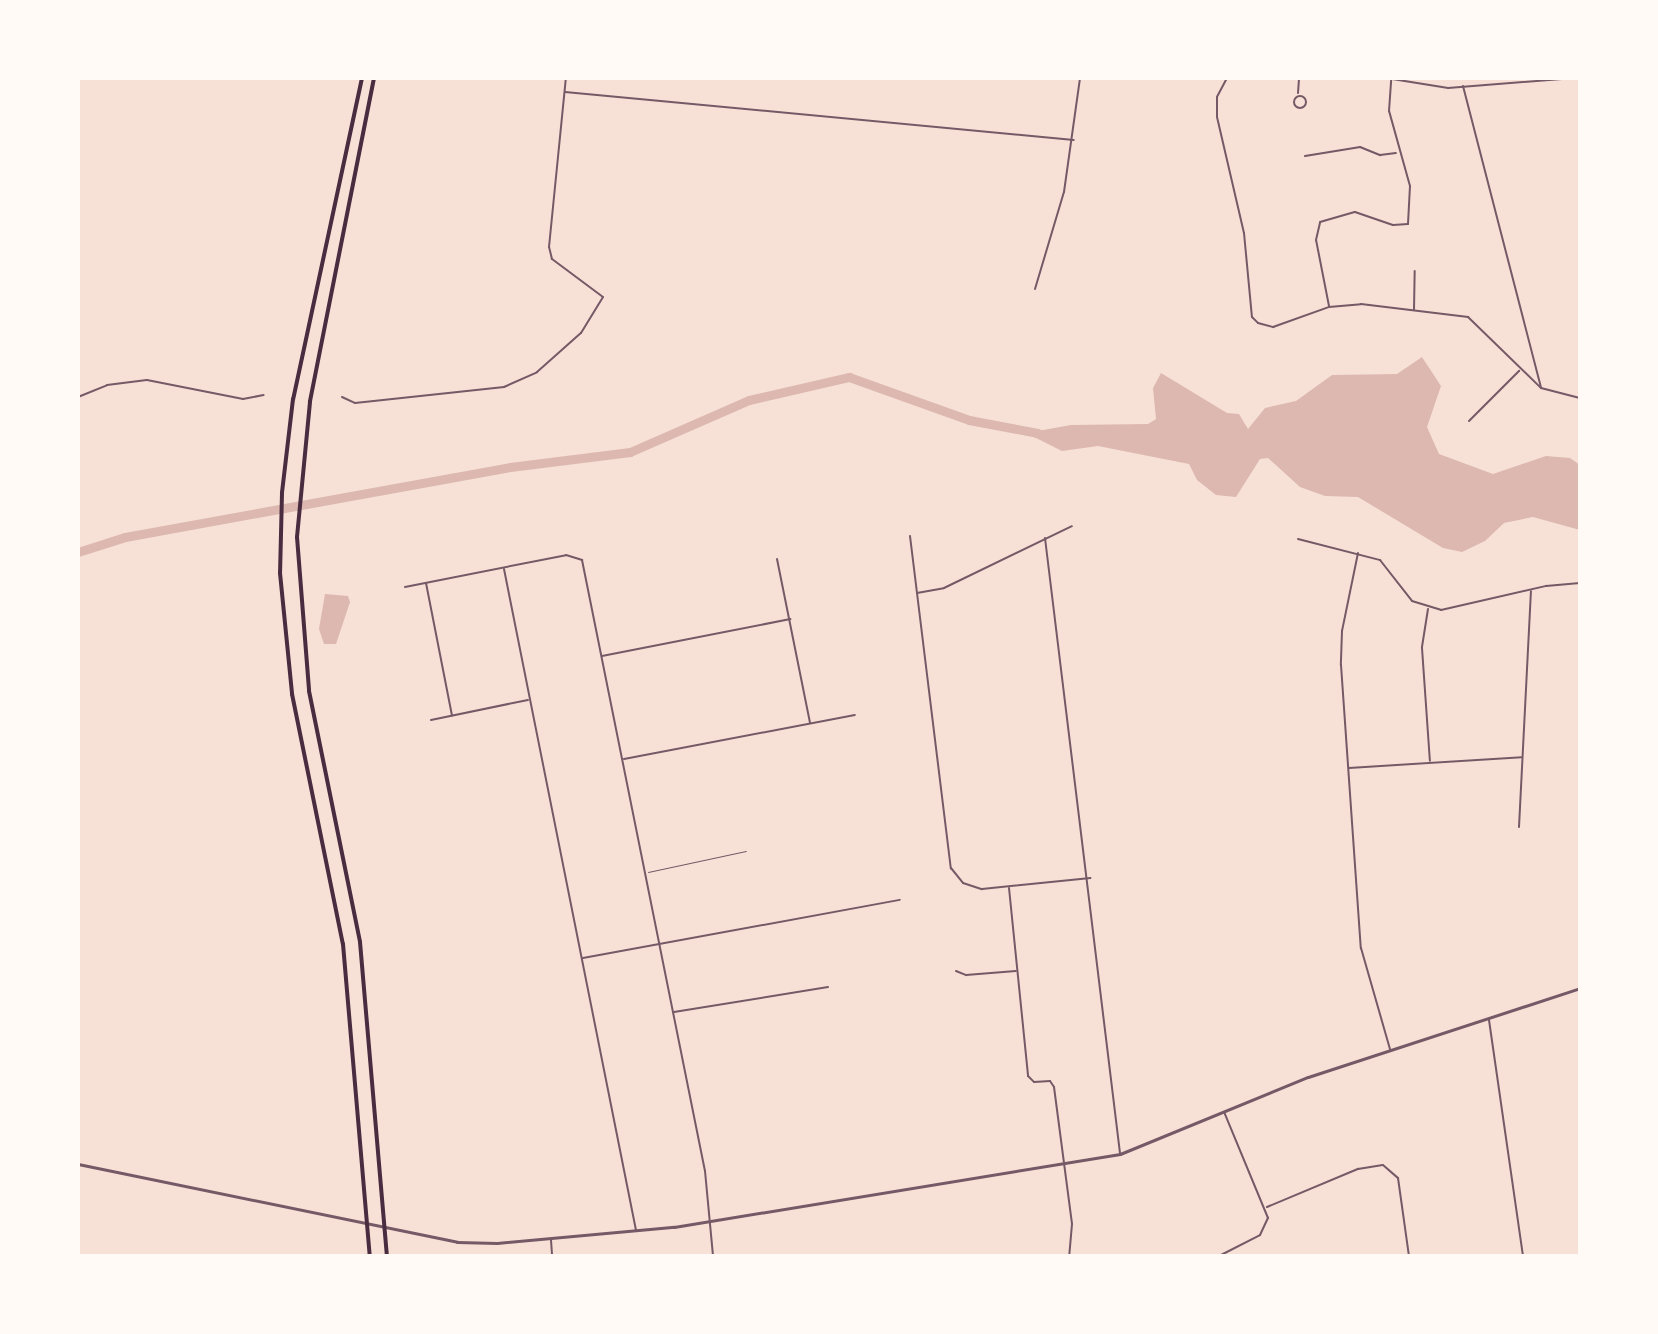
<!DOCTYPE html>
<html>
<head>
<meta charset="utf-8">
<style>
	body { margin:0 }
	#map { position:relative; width:1658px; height:1334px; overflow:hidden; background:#f7e1d7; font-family:"PT Serif",serif }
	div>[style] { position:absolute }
	.water>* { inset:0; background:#dcb8b0 }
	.river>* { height:9px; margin:-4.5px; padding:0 4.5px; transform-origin:4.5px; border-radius:4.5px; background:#dcb8b0 }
	.service>* { height:1px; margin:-0.5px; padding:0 0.5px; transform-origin:0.5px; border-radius:0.5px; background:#755966 }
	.minor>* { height:2px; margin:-1px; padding:0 1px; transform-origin:1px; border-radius:1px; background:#755966 }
	.minor>.ring { margin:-1px; padding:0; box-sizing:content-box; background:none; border:2px solid #755966; border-radius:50% }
	.tertiary>* { height:3px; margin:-1.5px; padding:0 1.5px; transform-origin:1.5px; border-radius:1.5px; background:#755966 }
	.motorway>* { height:4px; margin:-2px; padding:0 2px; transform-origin:2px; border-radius:2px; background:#4a2c40 }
	span { translate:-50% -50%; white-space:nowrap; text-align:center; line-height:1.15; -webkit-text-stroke:6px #fffaf5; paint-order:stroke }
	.frame { position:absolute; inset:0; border:80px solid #fffaf5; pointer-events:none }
</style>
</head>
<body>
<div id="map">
	<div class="water">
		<i style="clip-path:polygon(1422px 357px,1441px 386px,1427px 427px,1439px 454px,1493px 474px,1546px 456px,1570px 458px,1580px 465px,1580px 530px,1533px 517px,1504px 523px,1485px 541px,1462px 552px,1443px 548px,1358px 497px,1325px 496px,1300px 487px,1268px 458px,1260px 459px,1236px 497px,1216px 495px,1197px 480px,1189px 464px,1098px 446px,1062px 451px,1026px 433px,1071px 425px,1148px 424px,1156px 419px,1153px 388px,1161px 373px,1227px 413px,1239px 414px,1248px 429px,1265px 408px,1296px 401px,1332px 375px,1397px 374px)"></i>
		<i style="clip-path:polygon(325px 594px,348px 596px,350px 602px,336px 644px,324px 644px,319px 629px)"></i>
	</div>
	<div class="river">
		<i style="left:78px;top:552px;width:49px;rotate:-17.7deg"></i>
		<i style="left:125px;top:537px;width:391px;rotate:-10.3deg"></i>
		<i style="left:510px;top:467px;width:121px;rotate:-7.1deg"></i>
		<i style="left:630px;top:452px;width:130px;rotate:-23.6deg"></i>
		<i style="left:749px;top:400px;width:103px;rotate:-13deg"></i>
		<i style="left:849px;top:377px;width:127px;rotate:19.7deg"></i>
		<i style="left:969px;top:420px;width:70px;rotate:10.7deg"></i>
	</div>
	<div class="service">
		<i style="left:648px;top:872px;width:100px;rotate:-12.1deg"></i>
	</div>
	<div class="minor">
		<i style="left:1227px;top:78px;width:21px;rotate:118deg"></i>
		<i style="left:1217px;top:97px;width:20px;rotate:90deg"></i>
		<i style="left:1217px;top:117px;width:119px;rotate:76.9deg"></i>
		<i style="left:1244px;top:233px;width:84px;rotate:84.6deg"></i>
		<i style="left:1252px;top:317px;width:8px;rotate:45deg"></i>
		<i style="left:1258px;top:323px;width:16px;rotate:15deg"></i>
		<i style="left:1273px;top:327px;width:59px;rotate:-19.7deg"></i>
		<i style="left:1329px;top:307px;width:32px;rotate:-5deg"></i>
		<i style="left:1361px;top:304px;width:108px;rotate:6.9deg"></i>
		<i style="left:1468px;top:317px;width:102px;rotate:44.2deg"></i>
		<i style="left:1541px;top:388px;width:40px;rotate:14.4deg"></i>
		<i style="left:1386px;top:78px;width:63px;rotate:9.2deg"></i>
		<i style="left:1448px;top:88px;width:127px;rotate:-4.5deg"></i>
		<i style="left:1463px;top:86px;width:311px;rotate:75.5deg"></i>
		<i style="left:565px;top:92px;width:511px;rotate:5.39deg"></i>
		<i style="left:1298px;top:93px;width:15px;rotate:-86deg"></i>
		<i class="ring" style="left:1294px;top:96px;width:10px;height:10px"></i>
		<i style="left:1305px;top:156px;width:56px;rotate:-9.3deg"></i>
		<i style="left:1360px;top:147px;width:22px;rotate:22deg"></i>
		<i style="left:1380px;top:155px;width:16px;rotate:-7deg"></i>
		<i style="left:1035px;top:289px;width:101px;rotate:-73.4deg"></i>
		<i style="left:1064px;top:192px;width:115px;rotate:-82deg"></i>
		<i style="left:1329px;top:306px;width:67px;rotate:-101.1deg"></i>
		<i style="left:1316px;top:240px;width:18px;rotate:-77deg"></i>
		<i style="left:1320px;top:222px;width:36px;rotate:-16deg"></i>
		<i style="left:1355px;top:212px;width:40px;rotate:18.9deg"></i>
		<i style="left:1393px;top:225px;width:15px;rotate:-4deg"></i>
		<i style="left:1408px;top:224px;width:38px;rotate:-87deg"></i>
		<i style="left:1410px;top:186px;width:78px;rotate:-105.6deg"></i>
		<i style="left:1389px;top:111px;width:32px;rotate:-86deg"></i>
		<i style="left:1414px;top:310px;width:39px;rotate:-89deg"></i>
		<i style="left:78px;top:397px;width:31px;rotate:-22deg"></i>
		<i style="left:107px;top:385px;width:40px;rotate:-7.1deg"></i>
		<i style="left:147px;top:380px;width:98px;rotate:11.2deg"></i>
		<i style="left:243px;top:399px;width:21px;rotate:-11deg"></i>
		<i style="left:342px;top:397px;width:14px;rotate:25deg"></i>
		<i style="left:355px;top:403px;width:150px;rotate:-6.1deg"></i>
		<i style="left:504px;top:387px;width:36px;rotate:-24deg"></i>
		<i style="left:537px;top:372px;width:59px;rotate:-41.6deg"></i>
		<i style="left:581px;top:333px;width:42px;rotate:-58.6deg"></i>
		<i style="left:603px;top:297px;width:64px;rotate:-143.3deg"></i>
		<i style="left:552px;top:259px;width:12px;rotate:-104deg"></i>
		<i style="left:549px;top:247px;width:170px;rotate:-84.3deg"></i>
		<i style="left:1469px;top:421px;width:71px;rotate:-45deg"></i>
		<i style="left:910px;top:536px;width:335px;rotate:83deg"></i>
		<i style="left:951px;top:868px;width:19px;rotate:51deg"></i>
		<i style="left:963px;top:883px;width:20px;rotate:18deg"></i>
		<i style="left:982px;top:889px;width:109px;rotate:-5.8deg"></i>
		<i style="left:1045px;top:538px;width:620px;rotate:83.05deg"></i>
		<i style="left:1298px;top:539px;width:85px;rotate:14.4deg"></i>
		<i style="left:1380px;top:560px;width:52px;rotate:52deg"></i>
		<i style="left:1412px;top:601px;width:30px;rotate:17deg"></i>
		<i style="left:1441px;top:610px;width:108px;rotate:-12.9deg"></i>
		<i style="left:1546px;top:586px;width:34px;rotate:-5deg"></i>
		<i style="left:1358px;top:553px;width:80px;rotate:101.6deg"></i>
		<i style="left:1342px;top:631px;width:34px;rotate:92deg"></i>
		<i style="left:1341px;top:665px;width:284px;rotate:86deg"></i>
		<i style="left:1361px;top:948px;width:105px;rotate:74deg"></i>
		<i style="left:777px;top:559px;width:167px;rotate:78.6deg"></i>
		<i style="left:504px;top:569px;width:674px;rotate:78.71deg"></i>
		<i style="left:426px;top:583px;width:135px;rotate:78.9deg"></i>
		<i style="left:405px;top:587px;width:164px;rotate:-11.2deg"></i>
		<i style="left:566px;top:555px;width:17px;rotate:17deg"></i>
		<i style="left:582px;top:560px;width:623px;rotate:78.62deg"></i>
		<i style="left:705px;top:1171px;width:85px;rotate:84.6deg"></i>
		<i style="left:917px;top:593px;width:27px;rotate:-10deg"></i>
		<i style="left:944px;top:588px;width:142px;rotate:-25.8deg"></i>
		<i style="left:1428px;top:609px;width:39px;rotate:99deg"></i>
		<i style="left:1422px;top:648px;width:113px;rotate:86deg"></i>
		<i style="left:602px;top:656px;width:192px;rotate:-11.1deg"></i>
		<i style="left:431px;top:720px;width:99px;rotate:-11.7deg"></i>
		<i style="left:624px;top:759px;width:235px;rotate:-10.8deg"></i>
		<i style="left:1349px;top:768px;width:173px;rotate:-3.6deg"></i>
		<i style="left:1519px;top:827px;width:236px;rotate:-87.1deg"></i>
		<i style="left:1009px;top:888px;width:189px;rotate:84.2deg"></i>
		<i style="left:1028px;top:1076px;width:8px;rotate:45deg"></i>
		<i style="left:1034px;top:1082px;width:16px;rotate:-4deg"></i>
		<i style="left:1050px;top:1081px;width:7px;rotate:56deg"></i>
		<i style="left:1054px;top:1087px;width:138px;rotate:82.5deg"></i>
		<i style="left:1072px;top:1224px;width:32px;rotate:95deg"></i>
		<i style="left:583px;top:958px;width:322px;rotate:-10.4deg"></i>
		<i style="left:956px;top:971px;width:11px;rotate:22deg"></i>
		<i style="left:966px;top:975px;width:50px;rotate:-4.6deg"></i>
		<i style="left:674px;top:1012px;width:156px;rotate:-9.2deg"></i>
		<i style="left:1489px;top:1020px;width:238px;rotate:81.8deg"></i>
		<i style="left:1267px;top:1207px;width:99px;rotate:-22.7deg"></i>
		<i style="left:1358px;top:1169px;width:25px;rotate:-9deg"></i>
		<i style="left:1383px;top:1165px;width:20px;rotate:41deg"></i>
		<i style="left:1398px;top:1178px;width:79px;rotate:82deg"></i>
		<i style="left:551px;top:1240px;width:16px;rotate:86deg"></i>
		<i style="left:1219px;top:1256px;width:46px;rotate:-27.1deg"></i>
		<i style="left:1260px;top:1235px;width:19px;rotate:-65deg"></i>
		<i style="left:1268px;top:1218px;width:113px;rotate:-112.5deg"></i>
	</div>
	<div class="tertiary">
		<i style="left:78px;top:1164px;width:387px;rotate:11.6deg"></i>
		<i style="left:457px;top:1242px;width:40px;rotate:1.4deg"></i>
		<i style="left:497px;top:1243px;width:178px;rotate:-5.2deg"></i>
		<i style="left:674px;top:1227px;width:452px;rotate:-9.3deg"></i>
		<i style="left:1120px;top:1154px;width:203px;rotate:-22.3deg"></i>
		<i style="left:1308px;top:1077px;width:286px;rotate:-18.1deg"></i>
	</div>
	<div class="motorway">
		<i style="left:362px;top:78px;width:328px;rotate:102.1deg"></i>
		<i style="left:293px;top:399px;width:95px;rotate:96.7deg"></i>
		<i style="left:282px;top:493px;width:80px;rotate:91.4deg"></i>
		<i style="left:280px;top:573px;width:122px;rotate:84.3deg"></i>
		<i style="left:292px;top:694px;width:255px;rotate:78.5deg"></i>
		<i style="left:343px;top:944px;width:313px;rotate:85.1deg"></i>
		<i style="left:374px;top:78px;width:330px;rotate:101.2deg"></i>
		<i style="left:310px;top:402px;width:136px;rotate:95.5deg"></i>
		<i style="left:297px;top:537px;width:154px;rotate:85.5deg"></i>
		<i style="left:309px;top:691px;width:256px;rotate:78.5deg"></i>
		<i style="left:360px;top:942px;width:315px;rotate:85.1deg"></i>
	</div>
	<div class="frame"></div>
</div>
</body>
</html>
